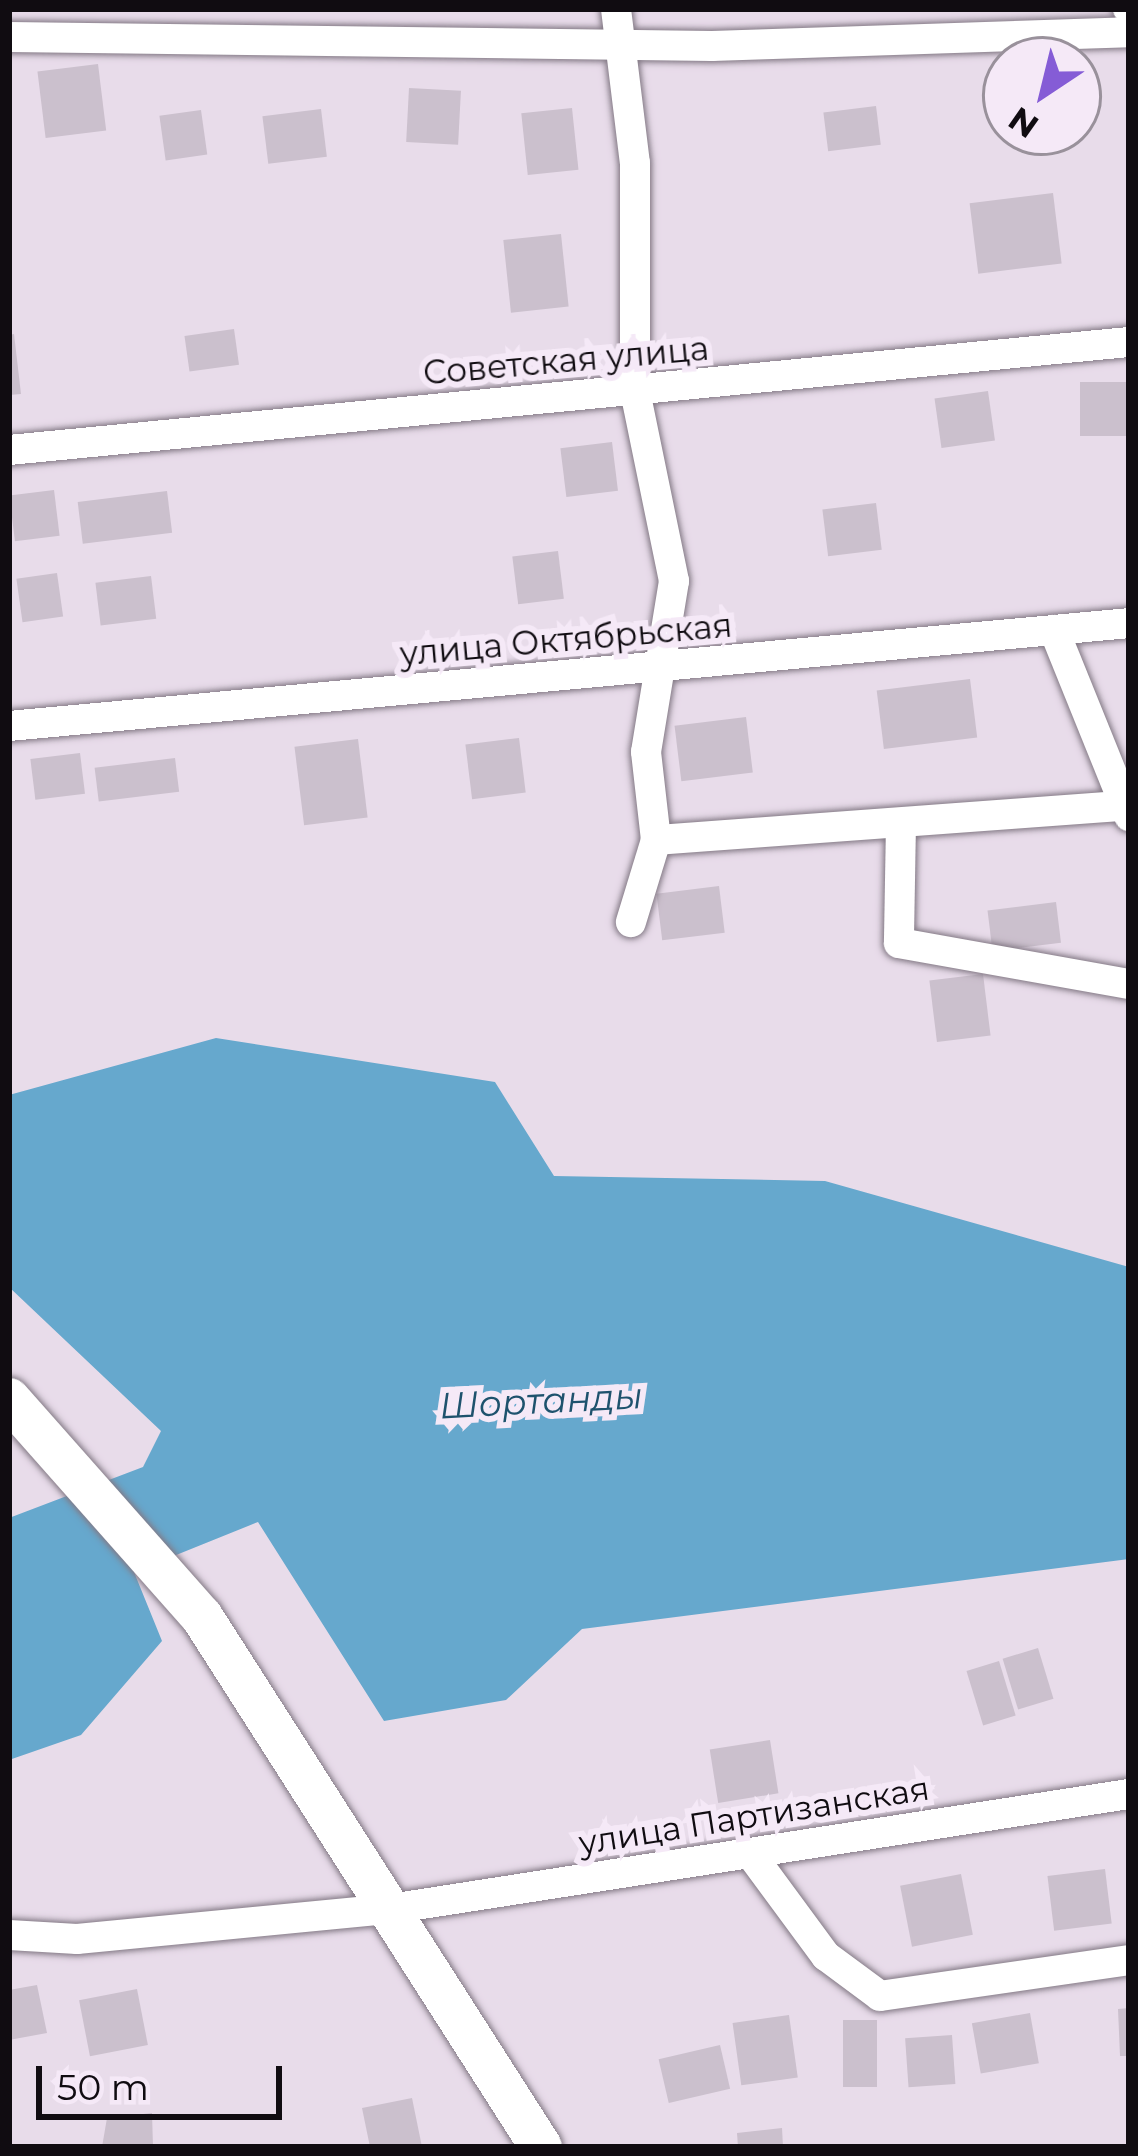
<!DOCTYPE html>
<html>
<head>
<meta charset="utf-8">
<style>
	body { margin:0 }
	#map { position:relative; width:1138px; height:2156px; overflow:hidden; background:#e8dcea; font-family:Montserrat,sans-serif }
	div>[style] { position:absolute }
	.water>* { inset:0; background:#66a8cd }
	.building>* { inset:0; background:#cbc0cd; transform-origin:0 0 }
	.roads { filter:drop-shadow(0 0 3px #837985) drop-shadow(0 0 3px #837985) }
	.street>* { height:30px; margin:-15px; padding:0 15px; transform-origin:15px; border-radius:15px; background:#fff }
	.secondary>* { height:42px; margin:-21px; padding:0 21px; transform-origin:21px; border-radius:21px; background:#fff }
	span { translate:-50% -50%; white-space:nowrap; text-align:center; line-height:1.15; -webkit-text-stroke:12px #f5e9f7; paint-order:stroke }
	.street-label { font-size:33px; color:#100c11 }
	.water-label { font-size:36px; color:#1e526d; font-style:italic }
	.frame { position:absolute; inset:0; border:12px solid #100c11; pointer-events:none }
	.north { position:absolute; left:982px; top:36px; width:120px; height:120px; box-sizing:border-box; background:#f5e9f7; border:3px solid #99919b; border-radius:50%; rotate:215deg; font-size:33px; font-weight:700; line-height:48px; text-align:center; color:#100c11 }
	.north::after { content:''; display:block; margin:auto; width:42px; height:54px; background:#855cd6; clip-path:polygon(50% 0,100% 100%,50% 72%,0 100%) }
	.scale { position:absolute; left:36px; top:2066px; width:246px; height:54px; box-sizing:border-box; border:6px solid #100c11; border-top:0; padding-left:15px; font-size:36px; line-height:42px; white-space:nowrap; color:#100c11; -webkit-text-stroke:9px #f5e9f7; paint-order:stroke }
</style>
</head>
<body>
<div id="map">
	<div class="water">
		<i style="clip-path:polygon(216px 1038px,495px 1082px,554px 1176px,825px 1181px,1129px 1267px,1129px 1559px,582px 1629px,506px 1700px,384px 1721px,258px 1522px,134px 1572px,162px 1641px,81px 1735px,9px 1760px,9px 1518px,143px 1467px,161px 1431px,9px 1287px,9px 1095px)"></i>
	</div>
	<div class="building">
		<i style="left:98px;top:64px;width:67px;height:61px;rotate:83deg"></i>
		<i style="left:409px;top:88px;width:52px;height:54px;rotate:3deg"></i>
		<i style="left:876px;top:106px;width:39px;height:53px;rotate:83deg"></i>
		<i style="left:572px;top:108px;width:62px;height:51px;rotate:84deg"></i>
		<i style="left:321px;top:109px;width:48px;height:59px;rotate:83deg"></i>
		<i style="left:201px;top:110px;width:45px;height:42px;rotate:82deg"></i>
		<i style="left:1053px;top:193px;width:71px;height:84px;rotate:83deg"></i>
		<i style="left:561px;top:234px;width:73px;height:58px;rotate:84deg"></i>
		<i style="left:234px;top:329px;width:36px;height:50px;rotate:82deg"></i>
		<i style="clip-path:polygon(14px 334px,21px 394px,9px 395px,9px 335px)"></i>
		<i style="left:1129px;top:382px;width:54px;height:49px;rotate:90deg"></i>
		<i style="left:988px;top:391px;width:50px;height:54px;rotate:82deg"></i>
		<i style="left:612px;top:442px;width:49px;height:52px;rotate:83deg"></i>
		<i style="left:54px;top:490px;width:46px;height:45px;rotate:83deg"></i>
		<i style="left:167px;top:491px;width:42px;height:90px;rotate:83deg"></i>
		<i style="left:876px;top:503px;width:47px;height:54px;rotate:83deg"></i>
		<i style="left:558px;top:551px;width:48px;height:46px;rotate:83deg"></i>
		<i style="left:57px;top:573px;width:44px;height:41px;rotate:82deg"></i>
		<i style="left:151px;top:576px;width:43px;height:56px;rotate:83deg"></i>
		<i style="left:970px;top:679px;width:59px;height:94px;rotate:83deg"></i>
		<i style="left:746px;top:717px;width:56px;height:72px;rotate:83deg"></i>
		<i style="left:519px;top:738px;width:55px;height:54px;rotate:83deg"></i>
		<i style="left:358px;top:739px;width:79px;height:64px;rotate:83deg"></i>
		<i style="left:80px;top:753px;width:41px;height:50px;rotate:83deg"></i>
		<i style="left:175px;top:758px;width:34px;height:81px;rotate:83deg"></i>
		<i style="left:719px;top:886px;width:47px;height:63px;rotate:83deg"></i>
		<i style="left:1056px;top:902px;width:41px;height:69px;rotate:83deg"></i>
		<i style="left:983px;top:974px;width:62px;height:54px;rotate:83deg"></i>
		<i style="left:1038px;top:1648px;width:53px;height:37px;rotate:73deg"></i>
		<i style="left:999px;top:1661px;width:57px;height:34px;rotate:73deg"></i>
		<i style="left:770px;top:1740px;width:54px;height:61px;rotate:81deg"></i>
		<i style="left:1105px;top:1869px;width:55px;height:58px;rotate:83deg"></i>
		<i style="left:961px;top:1874px;width:62px;height:62px;rotate:79deg"></i>
		<i style="clip-path:polygon(37px 1985px,47px 2033px,9px 2040px,9px 1990px)"></i>
		<i style="left:137px;top:1989px;width:57px;height:59px;rotate:79deg"></i>
		<i style="clip-path:polygon(1129px 2008px,1129px 2056px,1120px 2056px,1118px 2009px)"></i>
		<i style="left:1030px;top:2013px;width:51px;height:59px;rotate:80deg"></i>
		<i style="left:789px;top:2015px;width:63px;height:57px;rotate:82deg"></i>
		<i style="left:843px;top:2020px;width:34px;height:67px"></i>
		<i style="left:952px;top:2035px;width:49px;height:47px;rotate:86deg"></i>
		<i style="left:720px;top:2045px;width:45px;height:63px;rotate:77deg"></i>
		<i style="clip-path:polygon(412px 2098px,422px 2147px,370px 2147px,362px 2108px)"></i>
		<i style="clip-path:polygon(152px 2113px,153px 2147px,102px 2147px,107px 2118px)"></i>
		<i style="clip-path:polygon(782px 2128px,783px 2147px,738px 2147px,737px 2133px)"></i>
	</div>
	<div class="roads">
		<div class="street">
			<i style="left:616px;top:9px;width:155px;rotate:83deg"></i>
			<i style="left:635px;top:163px;width:228px;rotate:90deg"></i>
			<i style="left:635px;top:391px;width:194px;rotate:78.4deg"></i>
			<i style="left:674px;top:581px;width:173px;rotate:99.3deg"></i>
			<i style="left:646px;top:752px;width:89px;rotate:83.5deg"></i>
			<i style="left:656px;top:840px;width:86px;rotate:107deg"></i>
			<i style="left:1128px;top:9px;width:1px;rotate:45deg"></i>
			<i style="left:9px;top:37px;width:703px;rotate:0.73deg"></i>
			<i style="left:712px;top:46px;width:417px;rotate:-1.9deg"></i>
			<i style="left:9px;top:450px;width:1125px;rotate:-5.51deg"></i>
			<i style="left:1054px;top:630px;width:201px;rotate:68deg"></i>
			<i style="left:9px;top:726px;width:1125px;rotate:-5.25deg"></i>
			<i style="left:901px;top:823px;width:120px;rotate:91deg"></i>
			<i style="left:899px;top:943px;width:234px;rotate:10.1deg"></i>
			<i style="left:656px;top:840px;width:474px;rotate:-4.2deg"></i>
			<i style="left:750px;top:1853px;width:128px;rotate:53.6deg"></i>
			<i style="left:826px;top:1956px;width:67px;rotate:36.5deg"></i>
			<i style="left:880px;top:1996px;width:252px;rotate:-8.2deg"></i>
			<i style="left:9px;top:1935px;width:68px;rotate:3.4deg"></i>
			<i style="left:77px;top:1939px;width:314px;rotate:-5.5deg"></i>
			<i style="left:390px;top:1909px;width:748px;rotate:-8.85deg"></i>
		</div>
		<div class="secondary">
			<i style="left:9px;top:1399px;width:291px;rotate:48.5deg"></i>
			<i style="left:202px;top:1617px;width:629px;rotate:57.4deg"></i>
		</div>
	</div>
	<div class="street-label">
		<span style="left:566px;top:361px;rotate:-5deg">Советская улица</span>
		<span style="left:566px;top:640px;rotate:-5deg">улица Октябрьская</span>
		<span style="left:754px;top:1816px;rotate:-9deg">улица Партизанская</span>
	</div>
	<div class="water-label">
		<span style="left:541px;top:1401px;rotate:-3deg">Шортанды</span>
	</div>
	<div class="frame"></div>
	<div class="north">N</div>
	<div class="scale">50 m</div>
</div>
</body>
</html>
